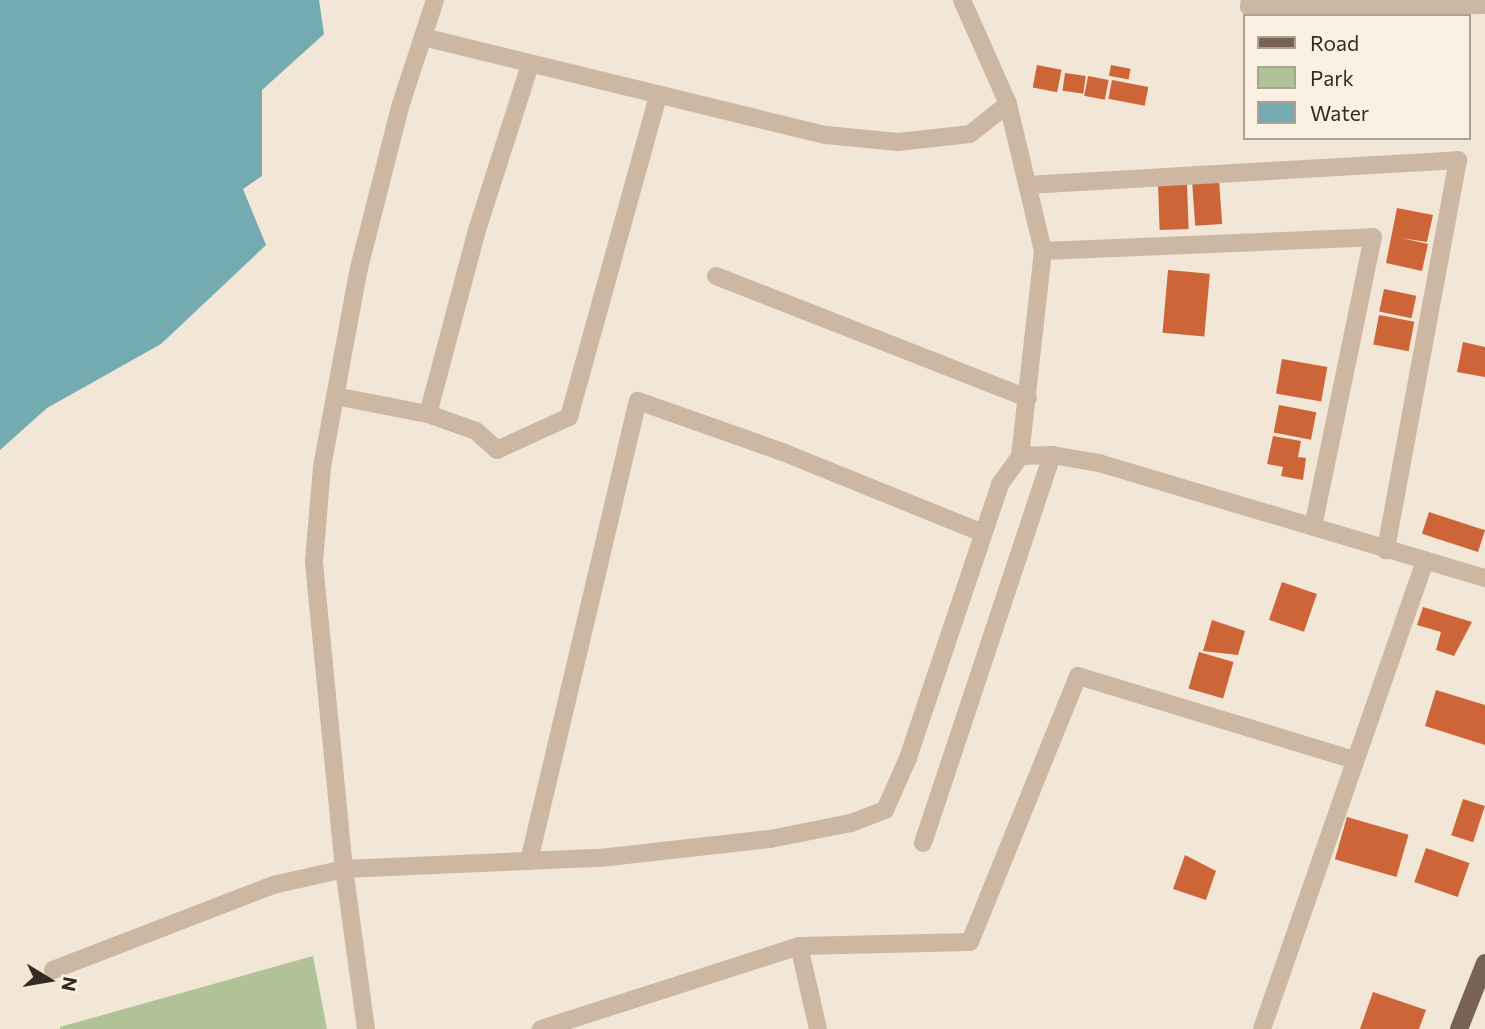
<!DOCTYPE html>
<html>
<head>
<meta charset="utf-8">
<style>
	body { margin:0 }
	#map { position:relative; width:1485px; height:1029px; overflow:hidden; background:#f2e7d6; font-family:Commissioner,sans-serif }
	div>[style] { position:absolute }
	.green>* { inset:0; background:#b0c296 }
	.water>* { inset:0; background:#74abb1 }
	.building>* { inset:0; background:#ce6539; transform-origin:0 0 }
	.minor>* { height:18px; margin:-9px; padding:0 9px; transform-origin:9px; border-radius:9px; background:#cbb7a2 }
	.major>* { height:18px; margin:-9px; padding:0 9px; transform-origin:9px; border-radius:9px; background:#786255 }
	span { translate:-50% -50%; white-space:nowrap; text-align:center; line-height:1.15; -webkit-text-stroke:5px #faf1e2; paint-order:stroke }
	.legend { position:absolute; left:1243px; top:14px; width:228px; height:126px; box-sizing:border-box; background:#faf1e2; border:2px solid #aba296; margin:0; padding:9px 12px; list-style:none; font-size:21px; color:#352b25 }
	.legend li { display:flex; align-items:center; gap:14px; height:35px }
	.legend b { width:35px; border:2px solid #aba296 }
	.north { position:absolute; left:14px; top:945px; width:70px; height:70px; -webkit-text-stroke:5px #faf1e2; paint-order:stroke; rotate:101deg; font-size:19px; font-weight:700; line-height:28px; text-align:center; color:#352b25 }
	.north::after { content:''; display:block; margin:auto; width:24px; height:32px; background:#352b25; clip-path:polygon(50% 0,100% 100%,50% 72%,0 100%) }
</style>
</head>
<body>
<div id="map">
	<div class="green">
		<i style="clip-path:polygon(313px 956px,327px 1029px,60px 1029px,60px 1027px)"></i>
	</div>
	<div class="water">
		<i style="clip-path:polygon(0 0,319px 0,324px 34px,262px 90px,262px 176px,243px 189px,266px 245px,161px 344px,47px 408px,0 450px)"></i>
	</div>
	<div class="building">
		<i style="left:1037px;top:65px;width:25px;height:23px;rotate:11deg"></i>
		<i style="left:1111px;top:65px;width:20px;height:11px;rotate:11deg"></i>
		<i style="left:1065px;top:73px;width:21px;height:18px;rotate:8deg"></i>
		<i style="left:1088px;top:76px;width:21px;height:20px;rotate:11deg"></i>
		<i style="left:1112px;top:80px;width:37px;height:19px;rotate:11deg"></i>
		<i style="left:1219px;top:179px;width:45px;height:27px;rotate:86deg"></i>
		<i style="left:1187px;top:183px;width:46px;height:29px;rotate:88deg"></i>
		<i style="clip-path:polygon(1397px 208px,1433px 215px,1427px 242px,1401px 238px,1428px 244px,1422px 271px,1386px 263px)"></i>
		<i style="left:1168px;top:270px;width:42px;height:63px;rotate:5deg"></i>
		<i style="left:1384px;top:289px;width:33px;height:23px;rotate:12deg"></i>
		<i style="left:1379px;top:315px;width:36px;height:30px;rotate:11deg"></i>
		<i style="clip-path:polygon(1463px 342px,1485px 347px,1485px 377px,1457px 372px)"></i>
		<i style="left:1282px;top:359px;width:46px;height:35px;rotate:10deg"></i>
		<i style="left:1279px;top:405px;width:38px;height:28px;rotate:11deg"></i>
		<i style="clip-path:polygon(1273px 436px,1301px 441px,1298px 457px,1306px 458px,1303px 480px,1281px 476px,1283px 467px,1267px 464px)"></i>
		<i style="left:1429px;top:512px;width:59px;height:23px;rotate:18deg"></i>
		<i style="left:1282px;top:582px;width:37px;height:40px;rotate:19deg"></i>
		<i style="clip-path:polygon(1423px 607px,1472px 622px,1454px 656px,1436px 650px,1441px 632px,1417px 625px)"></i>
		<i style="clip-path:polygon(1212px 620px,1245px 631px,1238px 655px,1203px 651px)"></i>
		<i style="left:1199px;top:652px;width:36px;height:38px;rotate:16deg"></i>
		<i style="clip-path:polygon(1436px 690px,1485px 705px,1485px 745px,1425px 726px)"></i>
		<i style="left:1463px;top:799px;width:23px;height:38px;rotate:18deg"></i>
		<i style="left:1347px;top:817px;width:64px;height:44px;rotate:16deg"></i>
		<i style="left:1426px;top:848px;width:46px;height:36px;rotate:19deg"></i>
		<i style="clip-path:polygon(1185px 855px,1216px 871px,1206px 900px,1173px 889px)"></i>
		<i style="clip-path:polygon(1373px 992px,1426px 1010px,1419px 1029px,1360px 1029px)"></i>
	</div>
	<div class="minor">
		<i style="left:962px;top:0;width:114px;rotate:66.1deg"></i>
		<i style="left:1008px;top:104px;width:151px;rotate:76.6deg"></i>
		<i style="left:1043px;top:251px;width:206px;rotate:96.4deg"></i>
		<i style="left:1250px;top:0;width:7px;rotate:98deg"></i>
		<i style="left:1249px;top:7px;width:236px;rotate:-0.5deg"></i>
		<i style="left:423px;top:37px;width:415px;rotate:13.7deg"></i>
		<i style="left:826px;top:135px;width:72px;rotate:5.6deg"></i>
		<i style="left:898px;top:142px;width:72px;rotate:-6.3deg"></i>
		<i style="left:970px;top:134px;width:48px;rotate:-38.3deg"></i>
		<i style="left:1027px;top:185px;width:432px;rotate:-3.3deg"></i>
		<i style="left:1458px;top:160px;width:397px;rotate:100.5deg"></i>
		<i style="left:1043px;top:251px;width:330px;rotate:-2.4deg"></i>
		<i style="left:1373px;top:237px;width:296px;rotate:101.7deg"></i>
		<i style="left:716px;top:276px;width:335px;rotate:21.4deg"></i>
		<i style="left:335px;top:396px;width:95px;rotate:11deg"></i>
		<i style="left:428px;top:414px;width:51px;rotate:19.5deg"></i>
		<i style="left:476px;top:431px;width:28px;rotate:42deg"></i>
		<i style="left:497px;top:450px;width:79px;rotate:-24.6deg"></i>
		<i style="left:569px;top:417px;width:332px;rotate:-74.5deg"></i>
		<i style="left:428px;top:414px;width:190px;rotate:-75.1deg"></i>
		<i style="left:477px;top:230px;width:173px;rotate:-72.2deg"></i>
		<i style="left:923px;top:843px;width:409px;rotate:-71.6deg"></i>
		<i style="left:1052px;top:455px;width:48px;rotate:9.7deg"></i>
		<i style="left:1099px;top:463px;width:403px;rotate:16.6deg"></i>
		<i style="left:529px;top:861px;width:473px;rotate:-76.7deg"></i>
		<i style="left:638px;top:401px;width:151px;rotate:19.4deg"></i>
		<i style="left:780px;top:451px;width:219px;rotate:22deg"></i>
		<i style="left:799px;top:946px;width:85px;rotate:77.1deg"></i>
		<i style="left:53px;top:970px;width:236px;rotate:-21.1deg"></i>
		<i style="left:273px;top:885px;width:73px;rotate:-12.7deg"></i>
		<i style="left:344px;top:869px;width:256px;rotate:-2.5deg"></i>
		<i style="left:600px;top:858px;width:171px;rotate:-6.4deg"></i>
		<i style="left:770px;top:839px;width:83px;rotate:-11.2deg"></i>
		<i style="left:851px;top:823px;width:36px;rotate:-21deg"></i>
		<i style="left:885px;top:810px;width:57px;rotate:-66.1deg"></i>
		<i style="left:908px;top:758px;width:289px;rotate:-71.4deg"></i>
		<i style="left:1000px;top:484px;width:34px;rotate:-54deg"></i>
		<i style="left:1020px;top:456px;width:32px;rotate:-2deg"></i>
		<i style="left:366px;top:1029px;width:162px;rotate:-97.8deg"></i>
		<i style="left:344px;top:869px;width:309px;rotate:-95.6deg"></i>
		<i style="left:314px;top:561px;width:94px;rotate:-85.1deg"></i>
		<i style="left:322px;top:467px;width:202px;rotate:-79.5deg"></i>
		<i style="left:359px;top:268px;width:166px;rotate:-75.7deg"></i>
		<i style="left:400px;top:107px;width:113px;rotate:-71.9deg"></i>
		<i style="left:541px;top:1029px;width:271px;rotate:-17.8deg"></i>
		<i style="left:799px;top:946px;width:171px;rotate:-1.3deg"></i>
		<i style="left:970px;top:942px;width:287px;rotate:-67.9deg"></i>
		<i style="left:1078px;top:676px;width:289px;rotate:16.9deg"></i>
		<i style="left:1262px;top:1029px;width:496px;rotate:-70.8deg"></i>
	</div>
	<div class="major">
		<i style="left:1459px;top:1029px;width:71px;rotate:-68.5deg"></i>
	</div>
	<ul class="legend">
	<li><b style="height:9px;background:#786255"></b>Road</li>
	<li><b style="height:19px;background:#b0c296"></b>Park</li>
	<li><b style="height:19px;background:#74abb1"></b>Water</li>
	</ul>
	<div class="north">N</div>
</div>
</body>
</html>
